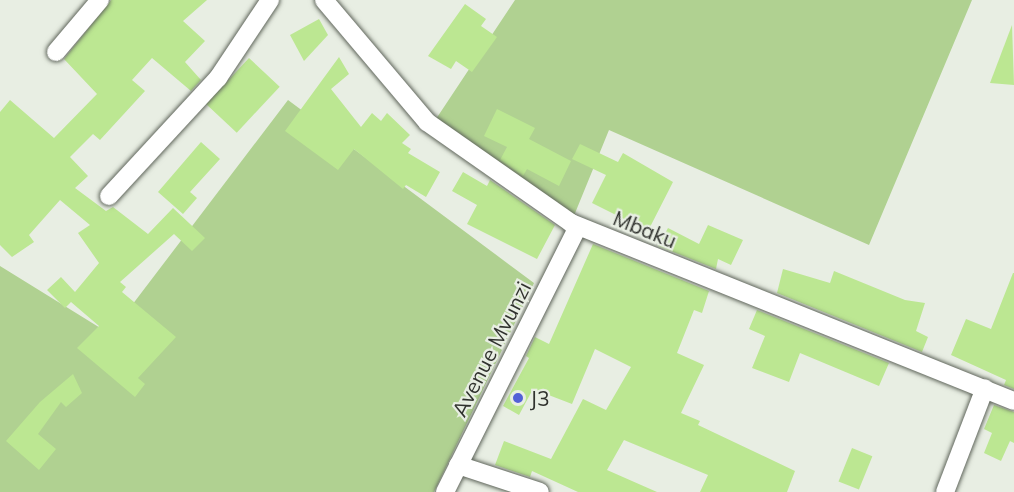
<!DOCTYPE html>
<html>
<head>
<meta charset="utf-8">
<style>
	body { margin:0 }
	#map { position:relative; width:1014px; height:492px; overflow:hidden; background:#e8eee3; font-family:Mulish,sans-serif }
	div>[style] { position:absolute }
	.green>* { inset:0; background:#b0d191 }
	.building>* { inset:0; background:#bce792; transform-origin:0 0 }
	.roads { filter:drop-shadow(0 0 2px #60665c) drop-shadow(0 0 2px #60665c) }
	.street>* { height:18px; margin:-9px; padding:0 9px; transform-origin:9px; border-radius:9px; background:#fff }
	.dots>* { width:16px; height:16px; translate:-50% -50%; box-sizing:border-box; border:3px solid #e8eee3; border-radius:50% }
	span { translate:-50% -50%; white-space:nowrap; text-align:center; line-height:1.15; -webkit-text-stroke:4.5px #e8eee3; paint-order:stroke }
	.street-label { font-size:21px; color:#30322e }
	.poi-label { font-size:21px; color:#30322e }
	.left { translate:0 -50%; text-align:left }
</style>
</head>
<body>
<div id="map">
	<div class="green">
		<i style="clip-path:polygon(515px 0,972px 0,869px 245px,609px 130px,571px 223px,436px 119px)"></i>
		<i style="clip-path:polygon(288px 100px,534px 283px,434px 492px,0 492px,0 266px,110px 334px)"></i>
	</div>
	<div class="building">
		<i style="clip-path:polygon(111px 0,207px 0,183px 21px,205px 41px,185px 62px,201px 80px,191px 91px,152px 58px,132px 80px,145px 91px,100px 140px,93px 134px,70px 157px,88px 176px,75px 188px,106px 211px,113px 207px,148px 234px,173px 208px,205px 238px,192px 251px,174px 234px,120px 282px,126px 287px,122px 292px,176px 337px,138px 378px,145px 384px,135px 397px,77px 348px,99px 326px,71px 302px,65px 308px,47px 290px,61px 277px,75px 292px,99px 263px,78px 233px,90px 225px,60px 200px,29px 235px,34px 242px,12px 257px,0 245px,0 112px,10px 100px,54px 138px,97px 94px,64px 59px)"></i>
		<i style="clip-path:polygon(465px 4px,486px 19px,481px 26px,497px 37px,472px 72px,456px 61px,451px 69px,428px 56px)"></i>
		<i style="clip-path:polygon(319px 19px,328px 35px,304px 61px,290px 35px)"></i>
		<i style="clip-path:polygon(1012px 25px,1014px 85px,990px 83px)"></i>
		<i style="clip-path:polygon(339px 57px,349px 74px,331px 89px,361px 127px,372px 113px,381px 121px,387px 113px,410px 135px,402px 143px,411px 149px,408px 153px,440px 172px,426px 197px,406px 185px,403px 189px,354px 149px,338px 170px,285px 131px)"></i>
		<i style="left:249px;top:58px;width:42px;height:63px;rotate:43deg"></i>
		<i style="clip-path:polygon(497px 109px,535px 128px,529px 139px,571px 161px,559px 186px,527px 169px,523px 176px,500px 160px,507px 147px,484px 136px)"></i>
		<i style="clip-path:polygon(201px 142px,220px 159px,190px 192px,197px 198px,183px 214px,158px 192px)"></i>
		<i style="clip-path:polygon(580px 144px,618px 162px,623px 153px,673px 182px,648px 231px,592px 203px,606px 175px,572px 159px)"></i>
		<i style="clip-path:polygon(463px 172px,487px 186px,490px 180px,555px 225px,537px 259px,467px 224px,477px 205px,452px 191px)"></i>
		<i style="clip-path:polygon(708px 225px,743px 240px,731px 265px,718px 259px,716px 269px,658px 246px,668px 228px,699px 244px)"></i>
		<i style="clip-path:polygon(593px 244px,709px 291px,702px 313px,694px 310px,677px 353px,704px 365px,681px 413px,700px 421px,698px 425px,795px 471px,787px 492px,700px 492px,708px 475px,624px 440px,607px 470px,657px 492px,578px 492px,532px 471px,530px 477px,495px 465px,504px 441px,551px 459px,583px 399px,606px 410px,631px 367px,595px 349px,572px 404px,533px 389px,519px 415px,503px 406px,529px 358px,526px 356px,535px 337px,549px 344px)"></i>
		<i style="clip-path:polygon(783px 269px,830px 283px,834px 271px,905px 300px,925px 303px,916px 331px,928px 337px,922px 352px,777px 293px)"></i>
		<i style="clip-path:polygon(1013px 273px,1014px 273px,1014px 389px,1004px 385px,1006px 380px,951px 355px,966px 319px,991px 329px)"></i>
		<i style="clip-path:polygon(757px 310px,889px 363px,879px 386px,800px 353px,789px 382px,752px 368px,765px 336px,749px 329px)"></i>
		<i style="clip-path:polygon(73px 374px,82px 393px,66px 407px,61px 402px,38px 434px,56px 449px,39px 470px,6px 441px,40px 402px)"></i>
		<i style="clip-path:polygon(994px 405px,1014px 412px,1014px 443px,1010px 441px,1001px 461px,984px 453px,992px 433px,984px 429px)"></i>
		<i style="left:852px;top:448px;width:22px;height:36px;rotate:22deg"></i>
	</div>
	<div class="roads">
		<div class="street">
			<i style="left:324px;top:0;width:160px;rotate:49.8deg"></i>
			<i style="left:427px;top:122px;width:176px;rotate:35deg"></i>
			<i style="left:571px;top:223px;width:477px;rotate:21.9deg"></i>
			<i style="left:56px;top:52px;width:68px;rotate:-49.8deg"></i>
			<i style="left:109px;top:196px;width:161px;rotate:-47.3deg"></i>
			<i style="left:218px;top:78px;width:94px;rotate:-56.3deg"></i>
			<i style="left:458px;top:465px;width:86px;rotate:18.2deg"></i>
			<i style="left:445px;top:492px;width:297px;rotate:-63.4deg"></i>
			<i style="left:945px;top:492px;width:111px;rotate:-69deg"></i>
		</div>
	</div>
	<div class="dots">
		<i style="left:518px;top:398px;background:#5361d7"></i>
	</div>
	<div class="street-label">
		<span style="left:645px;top:229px;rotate:22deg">Mbaku</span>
		<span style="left:491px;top:349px;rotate:-63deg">Avenue Mvunzi</span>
	</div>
	<div class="poi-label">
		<span class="left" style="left:530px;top:398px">J3</span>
	</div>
</div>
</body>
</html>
